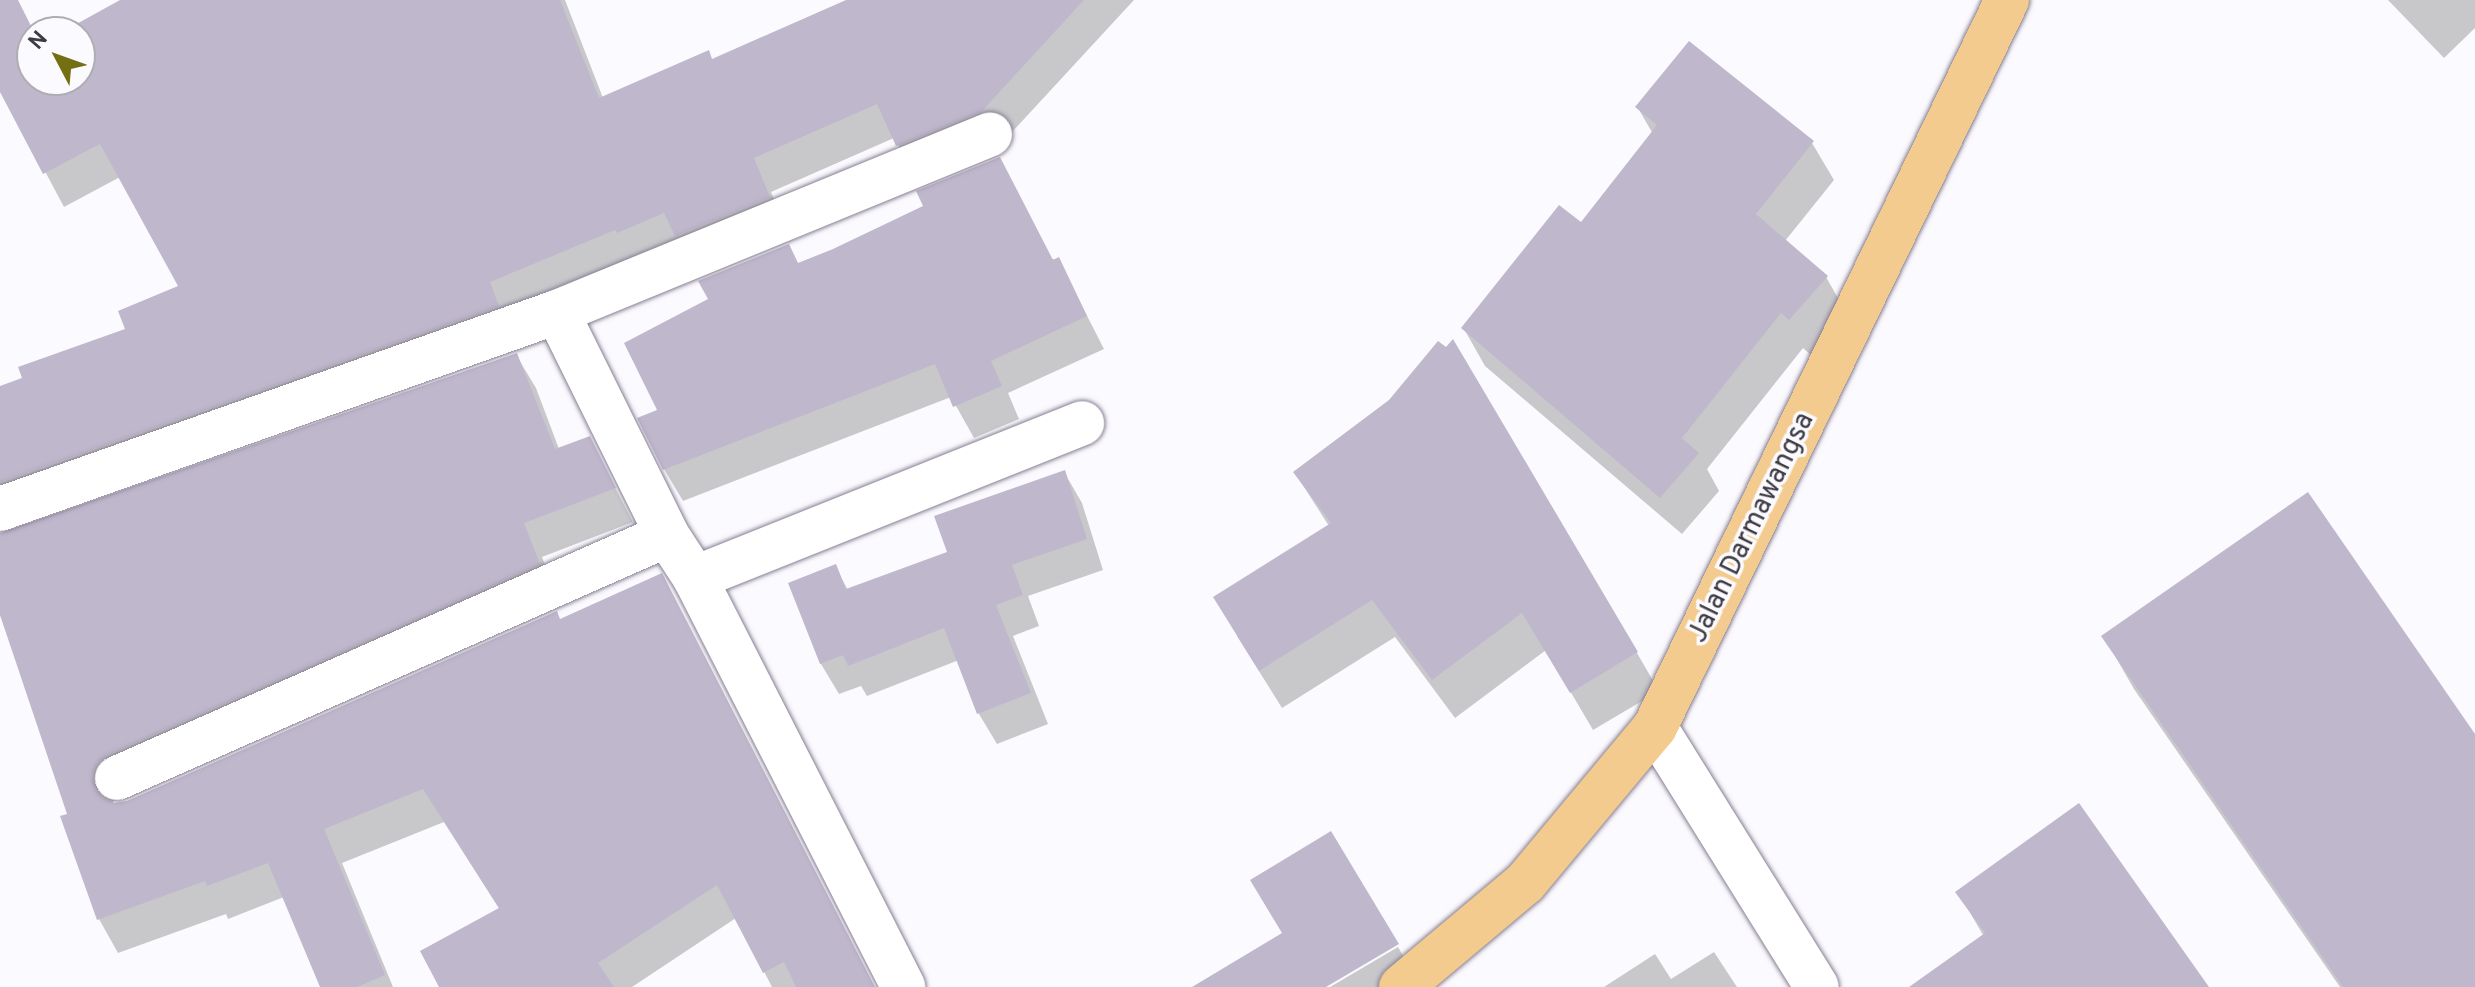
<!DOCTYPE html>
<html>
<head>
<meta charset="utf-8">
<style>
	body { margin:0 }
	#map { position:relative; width:2475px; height:987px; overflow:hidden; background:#fbfafe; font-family:Overpass,sans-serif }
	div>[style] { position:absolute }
	.shadow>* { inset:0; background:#0003 }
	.building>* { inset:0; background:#bfb7cc }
	.roads { filter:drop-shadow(0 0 2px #867f92) drop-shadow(0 0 2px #867f92) }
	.minor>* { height:44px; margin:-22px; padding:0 22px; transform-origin:22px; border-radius:22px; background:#fff }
	.major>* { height:44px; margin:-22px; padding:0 22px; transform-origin:22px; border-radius:22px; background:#f3cb8e }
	span { translate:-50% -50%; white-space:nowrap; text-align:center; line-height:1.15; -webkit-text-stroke:7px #fbfafe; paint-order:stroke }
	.street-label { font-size:28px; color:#3d3a42 }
	.north { position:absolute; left:16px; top:16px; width:80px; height:80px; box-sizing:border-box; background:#fbfafe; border:2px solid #afadb3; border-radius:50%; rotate:311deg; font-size:22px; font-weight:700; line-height:32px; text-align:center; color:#3d3a42 }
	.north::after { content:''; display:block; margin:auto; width:28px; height:36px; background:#747012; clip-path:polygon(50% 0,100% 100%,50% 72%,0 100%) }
</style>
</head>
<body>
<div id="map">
	<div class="shadow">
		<i style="clip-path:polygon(124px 0,565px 0,603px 98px,713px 61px,851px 0,1134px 0,1001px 144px,917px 178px,894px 138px,771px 192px,788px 231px,0 527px,0 388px,128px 330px,181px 287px,120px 177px,64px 207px,0 87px,0 45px,32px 80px,80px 80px,80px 32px,66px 32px)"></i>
		<i style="clip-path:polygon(2388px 0,2475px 0,2475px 28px,2444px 58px)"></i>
		<i style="clip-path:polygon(1638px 108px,1812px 143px,1834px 180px,1785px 241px,1826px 277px,1847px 314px,1812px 356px,1803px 348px,1707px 469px,1719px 491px,1682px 534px,1485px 366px,1464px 329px,1581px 225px,1653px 134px)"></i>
		<i style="clip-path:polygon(788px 246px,799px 265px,1058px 259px,1104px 349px,1008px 393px,1019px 419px,974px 438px,951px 397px,683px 501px,664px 469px,660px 411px,711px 300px)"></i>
		<i style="clip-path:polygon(516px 355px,536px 388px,559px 449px,589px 438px,633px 522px,542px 557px,557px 598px,116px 796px,112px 805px,128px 803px,561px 621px,875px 987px,772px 987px,736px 918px,632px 987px,441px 987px,500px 910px,444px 822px,342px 863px,393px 987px,322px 987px,284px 897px,228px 919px,226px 914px,118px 953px,99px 919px,62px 818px,70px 815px,0 614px,0 535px)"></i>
		<i style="clip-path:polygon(1064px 472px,1082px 503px,1103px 570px,1028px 596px,1039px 626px,1013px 636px,1048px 724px,997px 744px,979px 714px,959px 660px,867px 696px,861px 686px,839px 694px,821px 664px,791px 584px,835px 567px,848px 590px,950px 553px)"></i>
		<i style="clip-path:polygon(1295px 473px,1637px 653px,1659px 691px,1593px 730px,1546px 650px,1455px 718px,1395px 637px,1282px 708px,1237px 636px,1329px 526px)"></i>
		<i style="clip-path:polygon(2104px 637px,2475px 738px,2475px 987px,2340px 987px,2134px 689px)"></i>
		<i style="clip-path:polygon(1958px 892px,2207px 987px,1960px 987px,1983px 935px)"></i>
		<i style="clip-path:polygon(1398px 947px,1416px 978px,1401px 987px,1330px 987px)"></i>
		<i style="clip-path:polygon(1714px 952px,1737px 987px,1604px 987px,1655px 954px,1671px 979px)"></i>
	</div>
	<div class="building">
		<i style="clip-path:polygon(0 0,18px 0,34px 32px,32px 80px,80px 80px,80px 32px,62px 32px,120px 0,560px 0,599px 98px,709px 50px,712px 59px,846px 0,1084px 0,982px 111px,896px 146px,877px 104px,754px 158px,770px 197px,675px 236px,664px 213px,617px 233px,615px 230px,490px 282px,499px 306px,0 482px,0 386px,22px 378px,18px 367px,125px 329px,118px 311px,178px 286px,100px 144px,43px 174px,0 92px)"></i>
		<i style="clip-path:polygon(1689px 41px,1814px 141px,1756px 214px,1828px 276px,1789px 320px,1781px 313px,1682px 438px,1699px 453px,1660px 498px,1461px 328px,1559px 205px,1581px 222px,1657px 125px,1635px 107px)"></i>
		<i style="clip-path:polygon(1000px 157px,1053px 260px,1059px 257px,1087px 316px,991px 361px,1002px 386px,953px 407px,935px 364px,663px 470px,637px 418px,657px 410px,624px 343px,708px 299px,698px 281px,789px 244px,798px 263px,833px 249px,923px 206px,916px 191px)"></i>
		<i style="clip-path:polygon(1453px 339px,1638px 652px,1570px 693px,1522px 613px,1432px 680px,1372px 600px,1259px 671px,1213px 597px,1331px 523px,1293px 472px,1389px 400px,1438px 341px,1446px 347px)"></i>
		<i style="clip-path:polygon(517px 353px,555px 449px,590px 436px,616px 488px,524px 523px,540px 564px,107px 755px,97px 763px,92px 775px,95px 789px,102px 798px,114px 803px,127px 801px,557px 611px,560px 619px,662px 573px,875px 987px,796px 987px,784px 962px,763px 973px,717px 885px,598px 963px,614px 987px,439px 987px,420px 951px,499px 908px,423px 789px,324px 829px,385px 975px,357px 987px,320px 987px,268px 863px,207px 886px,205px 881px,97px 920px,60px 816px,67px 814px,0 615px,0 533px)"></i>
		<i style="clip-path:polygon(1065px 470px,1087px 539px,1012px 565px,1023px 595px,996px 605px,1031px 693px,977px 714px,944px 628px,848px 666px,843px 655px,820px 664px,788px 583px,836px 564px,846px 589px,947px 552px,934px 516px)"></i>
		<i style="clip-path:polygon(2308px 492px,2475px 734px,2475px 987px,2343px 987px,2101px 636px)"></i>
		<i style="clip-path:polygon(2079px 803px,2209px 987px,1909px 987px,1985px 933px,1955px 892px)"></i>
		<i style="clip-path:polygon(1331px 831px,1399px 944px,1326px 987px,1192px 987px,1282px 933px,1250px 880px)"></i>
	</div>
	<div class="roads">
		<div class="minor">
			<i style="left:557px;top:312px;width:249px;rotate:63.7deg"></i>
			<i style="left:667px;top:535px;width:51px;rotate:56.9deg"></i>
			<i style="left:695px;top:578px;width:459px;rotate:63deg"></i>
			<i style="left:0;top:509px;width:591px;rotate:-19.48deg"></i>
			<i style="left:557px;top:312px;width:468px;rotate:-22.3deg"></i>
			<i style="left:695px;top:578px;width:417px;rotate:-21.8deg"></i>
			<i style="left:1655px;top:727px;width:306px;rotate:58.1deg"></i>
			<i style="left:117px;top:778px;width:601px;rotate:-23.84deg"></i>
		</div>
		<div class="major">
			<i style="left:1401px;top:987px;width:162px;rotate:-40deg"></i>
			<i style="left:1525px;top:883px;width:203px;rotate:-50.2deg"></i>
			<i style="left:1655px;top:727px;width:808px;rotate:-64.16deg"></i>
		</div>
	</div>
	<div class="street-label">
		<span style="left:1752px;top:528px;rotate:-64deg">Jalan Darmawangsa</span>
	</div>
	<div class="north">N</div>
</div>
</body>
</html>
